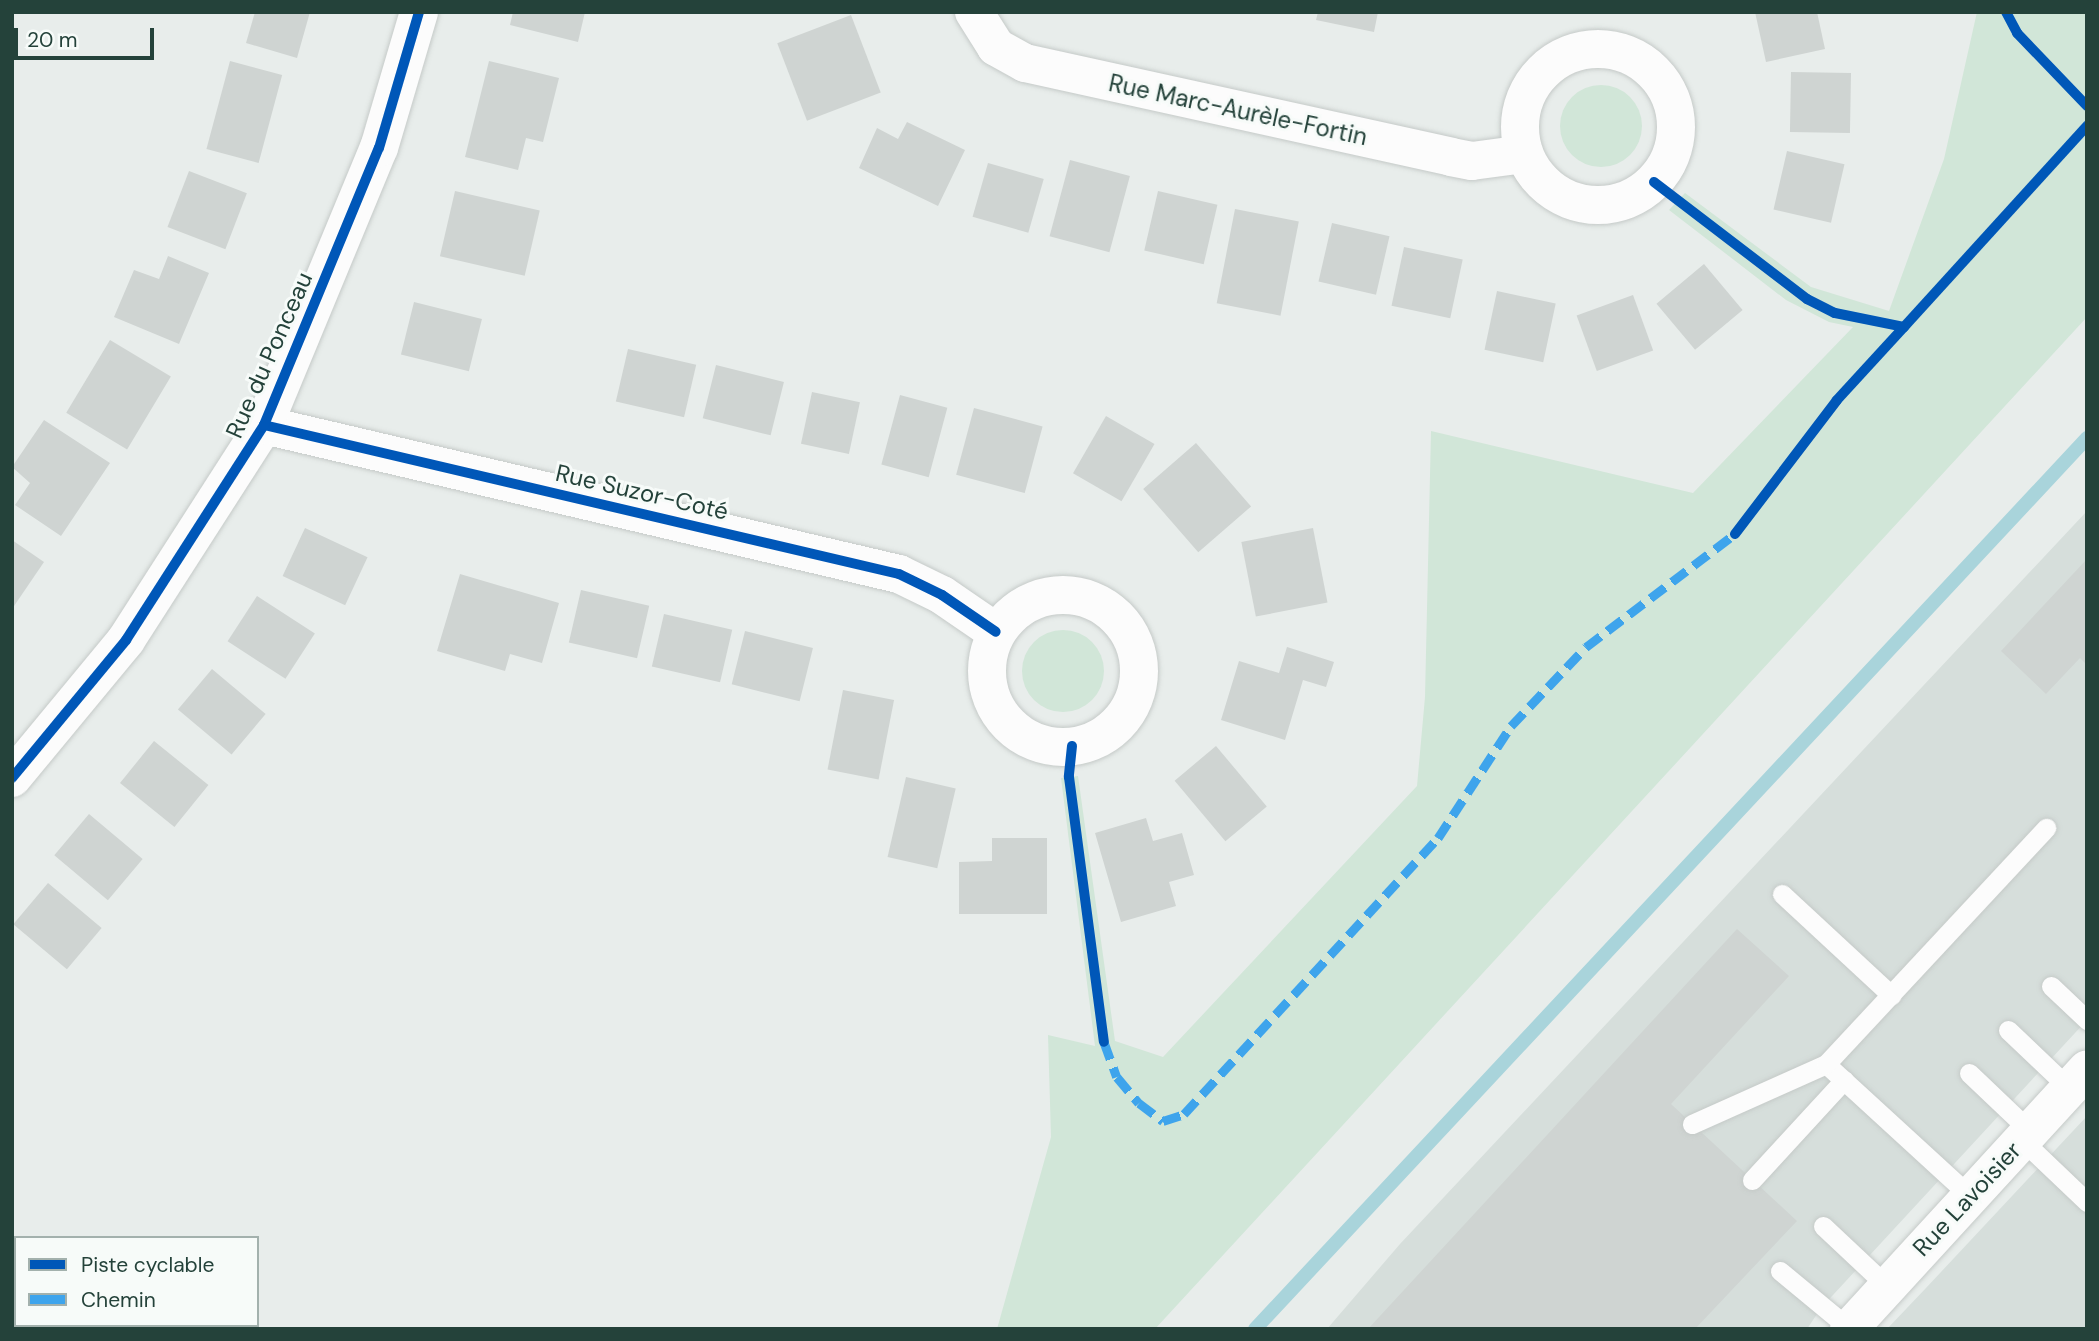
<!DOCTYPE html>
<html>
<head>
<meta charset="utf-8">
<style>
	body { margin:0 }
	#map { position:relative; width:2099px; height:1341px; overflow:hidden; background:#e8edeb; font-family:"DM Sans",sans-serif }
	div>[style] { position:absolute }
	.built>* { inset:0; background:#d6dedb }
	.green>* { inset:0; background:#d1e6d8 }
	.round { border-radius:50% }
	.stream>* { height:14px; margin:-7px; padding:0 7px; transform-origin:7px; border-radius:7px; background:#a9d4db }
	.building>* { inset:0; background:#cfd4d2; transform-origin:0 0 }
	.roads { filter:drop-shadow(0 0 2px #c5cac8) drop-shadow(0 0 2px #c5cac8) }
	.service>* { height:19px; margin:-9.5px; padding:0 9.5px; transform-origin:9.5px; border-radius:9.5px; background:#fcfcfc }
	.minor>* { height:38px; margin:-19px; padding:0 19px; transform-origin:19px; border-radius:19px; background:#fcfcfc }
	.minor>.ring { margin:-19px; padding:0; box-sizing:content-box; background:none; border:38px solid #fcfcfc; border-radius:50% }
	.quiet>* { height:9px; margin-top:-4.5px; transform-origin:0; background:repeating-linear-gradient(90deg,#3ea4ec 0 18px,transparent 0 27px) }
	.cycleway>* { height:10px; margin:-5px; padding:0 5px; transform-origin:5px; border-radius:5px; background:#0057b8 }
	span { translate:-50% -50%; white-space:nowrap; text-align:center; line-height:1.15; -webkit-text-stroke:6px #f7fbf9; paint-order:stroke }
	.street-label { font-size:24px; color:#24423a }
	.frame { position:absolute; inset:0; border:14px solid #24423a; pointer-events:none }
	.legend { position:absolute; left:14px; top:1236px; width:245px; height:91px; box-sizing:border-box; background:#f7fbf9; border:2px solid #a3b1ad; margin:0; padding:9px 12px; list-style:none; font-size:21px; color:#24423a }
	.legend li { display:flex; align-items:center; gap:14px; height:35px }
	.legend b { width:35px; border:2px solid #a3b1ad }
	.scale { position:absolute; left:14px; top:28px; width:140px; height:32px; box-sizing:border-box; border:4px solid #24423a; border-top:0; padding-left:9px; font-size:21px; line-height:24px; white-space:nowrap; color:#24423a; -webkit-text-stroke:5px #f7fbf9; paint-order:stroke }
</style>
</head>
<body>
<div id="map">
	<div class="built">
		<i style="clip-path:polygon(2087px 511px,2087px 1020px,1821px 1308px,1807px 1329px,1327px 1329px,1400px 1244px)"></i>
		<i style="clip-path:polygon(2087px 1116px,2087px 1329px,1887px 1329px,1926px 1288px)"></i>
	</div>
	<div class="green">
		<i style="clip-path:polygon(1977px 12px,2087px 12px,2087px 317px,1155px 1329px,997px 1329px,1051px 1137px,1048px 1035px,1095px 1046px,1061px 778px,1078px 776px,1115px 1041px,1163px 1057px,1417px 786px,1425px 697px,1431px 431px,1693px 493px,1853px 327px,1829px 322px,1786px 300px,1669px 210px,1685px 193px,1811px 287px,1889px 311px,1944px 159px)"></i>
		<i class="round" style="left:1560px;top:85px;width:82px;height:82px"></i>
		<i class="round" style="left:1022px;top:630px;width:82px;height:82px"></i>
	</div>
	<div class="stream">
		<i style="left:1255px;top:1329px;width:1219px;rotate:-46.96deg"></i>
	</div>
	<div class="building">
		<i style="clip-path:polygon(255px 12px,310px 12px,297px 58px,246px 43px)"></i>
		<i style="clip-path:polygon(513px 12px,585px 12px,578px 42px,510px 25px)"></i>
		<i style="clip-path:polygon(1318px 12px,1378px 12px,1374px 32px,1316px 20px)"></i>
		<i style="clip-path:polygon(1755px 12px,1817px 12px,1825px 49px,1766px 62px)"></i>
		<i style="left:851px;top:15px;width:83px;height:79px;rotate:69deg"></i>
		<i style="left:230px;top:61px;width:54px;height:91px;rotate:15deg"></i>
		<i style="clip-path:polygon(489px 61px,559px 78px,543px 142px,526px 138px,518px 170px,465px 157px)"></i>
		<i style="left:1791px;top:72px;width:60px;height:60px;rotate:1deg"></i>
		<i style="clip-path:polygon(907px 122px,965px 150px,938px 206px,859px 168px,877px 128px,898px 139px)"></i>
		<i style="left:1787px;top:151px;width:59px;height:60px;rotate:13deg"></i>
		<i style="left:1070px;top:160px;width:62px;height:79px;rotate:15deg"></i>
		<i style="left:988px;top:163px;width:58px;height:56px;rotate:16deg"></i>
		<i style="left:189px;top:171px;width:62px;height:60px;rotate:21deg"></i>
		<i style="left:455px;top:191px;width:87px;height:67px;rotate:13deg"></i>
		<i style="left:1158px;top:191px;width:61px;height:61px;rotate:13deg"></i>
		<i style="left:1235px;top:209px;width:65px;height:96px;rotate:11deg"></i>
		<i style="left:1332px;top:223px;width:59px;height:60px;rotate:13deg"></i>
		<i style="left:1404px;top:247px;width:60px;height:60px;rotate:12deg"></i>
		<i style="clip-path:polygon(168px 256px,209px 273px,179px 344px,114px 317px,134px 270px,159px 279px)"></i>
		<i style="left:1704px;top:264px;width:60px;height:62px;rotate:50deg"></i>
		<i style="left:1497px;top:291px;width:60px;height:60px;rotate:12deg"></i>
		<i style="left:1633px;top:295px;width:59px;height:60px;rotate:70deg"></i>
		<i style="left:414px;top:302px;width:70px;height:54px;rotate:14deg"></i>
		<i style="left:110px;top:340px;width:71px;height:85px;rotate:31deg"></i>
		<i style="left:628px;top:349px;width:70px;height:54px;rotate:13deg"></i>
		<i style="left:716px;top:365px;width:70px;height:55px;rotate:14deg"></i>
		<i style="left:812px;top:392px;width:49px;height:53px;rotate:12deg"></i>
		<i style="left:900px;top:395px;width:49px;height:72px;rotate:15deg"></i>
		<i style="left:974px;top:408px;width:71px;height:69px;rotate:15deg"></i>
		<i style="left:1106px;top:416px;width:56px;height:66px;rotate:30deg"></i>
		<i style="clip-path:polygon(44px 420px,110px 463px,61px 536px,15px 505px,30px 483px,12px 467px)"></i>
		<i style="left:1196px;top:443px;width:84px;height:70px;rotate:49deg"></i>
		<i style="left:305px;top:528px;width:69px;height:53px;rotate:25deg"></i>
		<i style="left:1313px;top:528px;width:76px;height:73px;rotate:79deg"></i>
		<i style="clip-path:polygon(12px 540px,44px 562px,12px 609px)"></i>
		<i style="clip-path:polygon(2087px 559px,2087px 665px,2080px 658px,2046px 694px,2001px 651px)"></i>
		<i style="clip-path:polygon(460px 574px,559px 603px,542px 663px,510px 654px,505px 671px,437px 651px)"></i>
		<i style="left:581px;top:590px;width:70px;height:54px;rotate:13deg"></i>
		<i style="left:257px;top:596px;width:69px;height:54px;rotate:33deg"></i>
		<i style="left:664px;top:614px;width:70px;height:54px;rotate:13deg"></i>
		<i style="left:745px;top:631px;width:70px;height:55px;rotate:14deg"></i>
		<i style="clip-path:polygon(1287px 647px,1334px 662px,1326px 687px,1303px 680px,1285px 740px,1221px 720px,1239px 661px,1279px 673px)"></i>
		<i style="left:212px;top:669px;width:70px;height:53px;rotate:40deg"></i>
		<i style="left:843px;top:690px;width:52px;height:81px;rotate:11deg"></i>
		<i style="left:154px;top:741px;width:70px;height:54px;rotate:39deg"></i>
		<i style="left:1216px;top:746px;width:79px;height:54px;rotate:50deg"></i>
		<i style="left:906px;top:777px;width:51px;height:82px;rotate:13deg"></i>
		<i style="left:89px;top:814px;width:70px;height:54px;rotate:40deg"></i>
		<i style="clip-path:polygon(1146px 818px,1153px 841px,1182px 833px,1194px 875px,1169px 882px,1176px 906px,1121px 922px,1095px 833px)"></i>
		<i style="clip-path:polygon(992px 838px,1047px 838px,1047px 914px,959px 914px,959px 862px,992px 861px)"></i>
		<i style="left:48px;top:883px;width:70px;height:54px;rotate:40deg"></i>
		<i style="clip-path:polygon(1737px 929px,1789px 976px,1671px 1104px,1797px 1221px,1695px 1329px,1368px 1329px)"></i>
	</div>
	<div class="roads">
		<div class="service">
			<i style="left:1782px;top:894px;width:149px;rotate:42.8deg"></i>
			<i style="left:2051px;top:986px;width:50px;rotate:43.4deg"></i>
			<i style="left:2008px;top:1030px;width:84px;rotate:43.6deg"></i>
			<i style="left:1969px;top:1073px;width:84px;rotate:43.6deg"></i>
			<i style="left:1692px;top:1124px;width:147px;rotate:-24.1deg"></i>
			<i style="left:2022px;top:1140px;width:90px;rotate:43.6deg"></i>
			<i style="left:1752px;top:1180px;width:136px;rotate:-47.4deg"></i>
			<i style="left:1970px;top:1196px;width:195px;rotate:-137.5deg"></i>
			<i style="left:1826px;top:1064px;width:323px;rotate:-47deg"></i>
			<i style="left:1823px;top:1226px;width:88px;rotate:43.2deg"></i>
			<i style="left:1780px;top:1271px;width:89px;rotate:39.6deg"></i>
		</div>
		<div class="minor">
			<i style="left:974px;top:12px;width:41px;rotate:57.8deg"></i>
			<i style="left:996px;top:47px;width:33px;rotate:29deg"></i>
			<i style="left:1025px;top:63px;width:436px;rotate:12.4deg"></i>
			<i style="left:1451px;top:157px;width:21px;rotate:11deg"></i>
			<i style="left:1472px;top:161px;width:52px;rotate:-7.7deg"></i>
			<i class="ring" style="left:1520px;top:49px;width:118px;height:118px"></i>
			<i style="left:264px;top:425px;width:652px;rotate:13.21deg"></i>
			<i style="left:899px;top:574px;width:48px;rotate:26deg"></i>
			<i style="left:942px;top:595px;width:65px;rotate:34.4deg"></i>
			<i class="ring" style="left:987px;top:595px;width:114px;height:114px"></i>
			<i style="left:12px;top:778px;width:179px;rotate:-50.4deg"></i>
			<i style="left:126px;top:640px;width:255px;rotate:-57.3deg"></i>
			<i style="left:264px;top:425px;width:300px;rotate:-67.5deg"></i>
			<i style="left:379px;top:148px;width:142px;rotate:-73.6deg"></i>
			<i style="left:1849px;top:1329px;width:352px;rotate:-47.5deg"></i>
		</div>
	</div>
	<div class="quiet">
		<i style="left:1104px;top:1042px;width:37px;rotate:70deg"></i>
		<i style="left:1117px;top:1077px;width:34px;rotate:50deg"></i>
		<i style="left:1139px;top:1103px;width:30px;rotate:37deg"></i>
		<i style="left:1163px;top:1121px;width:22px;rotate:-18deg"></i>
		<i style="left:1184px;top:1114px;width:375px;rotate:-47.4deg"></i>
		<i style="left:1438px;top:838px;width:134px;rotate:-56.9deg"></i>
		<i style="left:1511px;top:726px;width:109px;rotate:-46.5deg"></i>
		<i style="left:1586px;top:647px;width:187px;rotate:-37.2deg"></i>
	</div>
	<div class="cycleway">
		<i style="left:2006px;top:12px;width:24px;rotate:62deg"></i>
		<i style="left:2017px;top:33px;width:101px;rotate:46.2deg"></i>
		<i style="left:1654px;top:182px;width:193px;rotate:37.4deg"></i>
		<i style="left:1807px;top:299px;width:31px;rotate:27deg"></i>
		<i style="left:1835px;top:313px;width:70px;rotate:11.5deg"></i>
		<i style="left:1904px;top:327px;width:272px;rotate:-47.7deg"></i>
		<i style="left:264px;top:425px;width:652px;rotate:13.21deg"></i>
		<i style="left:899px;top:574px;width:48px;rotate:26deg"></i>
		<i style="left:942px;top:595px;width:65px;rotate:34.4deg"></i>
		<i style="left:1735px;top:534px;width:168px;rotate:-52.7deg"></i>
		<i style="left:1837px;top:400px;width:99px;rotate:-47.5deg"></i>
		<i style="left:1072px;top:746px;width:31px;rotate:96deg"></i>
		<i style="left:1069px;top:777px;width:267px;rotate:82.5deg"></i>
		<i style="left:12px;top:778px;width:179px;rotate:-50.4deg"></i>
		<i style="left:126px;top:640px;width:255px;rotate:-57.3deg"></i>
		<i style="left:264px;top:425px;width:300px;rotate:-67.5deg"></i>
		<i style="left:379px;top:148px;width:142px;rotate:-73.6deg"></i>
	</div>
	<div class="street-label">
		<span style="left:1238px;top:110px;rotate:12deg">Rue Marc-Aurèle-Fortin</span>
		<span style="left:269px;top:355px;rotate:-66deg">Rue du Ponceau</span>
		<span style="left:642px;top:492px;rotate:13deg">Rue Suzor-Coté</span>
		<span style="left:1967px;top:1199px;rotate:-47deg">Rue Lavoisier</span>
	</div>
	<div class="frame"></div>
	<ul class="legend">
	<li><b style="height:9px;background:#0057b8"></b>Piste cyclable</li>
	<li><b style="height:9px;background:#3ea4ec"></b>Chemin</li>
	</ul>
	<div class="scale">20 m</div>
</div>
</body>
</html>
